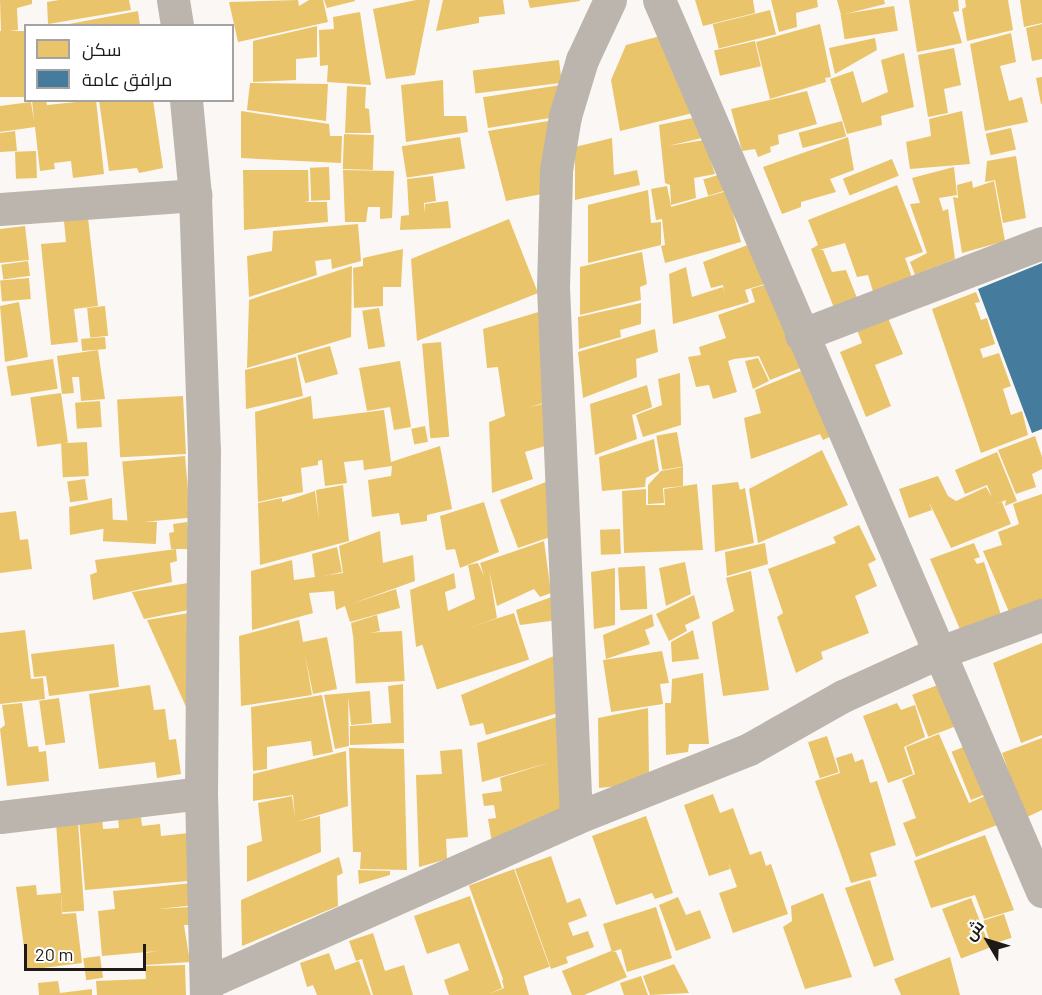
<!DOCTYPE html>
<html>
<head>
<meta charset="utf-8">
<style>
	body { margin:0 }
	#map { position:relative; width:1042px; height:995px; overflow:hidden; background:#fbf7f4; font-family:Barlow,Cairo,sans-serif }
	div>[style] { position:absolute }
	.homes>* { inset:0; background:#e9c46a; transform-origin:0 0 }
	.public>* { inset:0; background:#457b9d }
	.street>* { height:33px; margin:-16.5px; padding:0 16.5px; transform-origin:16.5px; border-radius:16.5px; background:#bbb5ad }
	span { translate:-50% -50%; white-space:nowrap; text-align:center; line-height:1.15; -webkit-text-stroke:6px #fff; paint-order:stroke }
	.legend { position:absolute; left:24px; top:24px; width:210px; height:78px; box-sizing:border-box; background:#fff; border:2px solid #a5a3a2; margin:0; padding:8px 10px; list-style:none; font-size:18px; color:#1e1a17 }
	.legend li { display:flex; align-items:center; gap:12px; height:30px }
	.legend b { width:30px; border:2px solid #a5a3a2 }
	.north { position:absolute; left:958px; top:911px; width:60px; height:60px; -webkit-text-stroke:4px #fff; paint-order:stroke; rotate:308deg; font-size:16px; font-weight:700; line-height:24px; text-align:center; color:#1e1a17 }
	.north::after { content:''; display:block; margin:auto; width:21px; height:27px; background:#1e1a17; clip-path:polygon(50% 0,100% 100%,50% 72%,0 100%) }
	.scale { position:absolute; left:24px; top:944px; width:122px; height:27px; box-sizing:border-box; border:3px solid #1e1a17; border-top:0; padding-left:8px; font-size:18px; line-height:21px; white-space:nowrap; color:#1e1a17; -webkit-text-stroke:4px #fff; paint-order:stroke }
</style>
</head>
<body>
<div id="map">
	<div class="homes">
		<i style="clip-path:polygon(0 0,32px 0,32px 4px,17px 8px,18px 30px,1px 32px)"></i>
		<i style="clip-path:polygon(59px 0,129px 0,131px 10px,48px 24px,47px 2px)"></i>
		<i style="clip-path:polygon(298px 0,299px 6px,309px 0,323px 0,328px 22px,238px 42px,229px 2px)"></i>
		<i style="clip-path:polygon(324px 0,355px 0,355px 1px,327px 8px)"></i>
		<i style="clip-path:polygon(416px 0,430px 0,415px 75px,386px 79px,373px 9px)"></i>
		<i style="clip-path:polygon(443px 0,503px 0,505px 14px,479px 17px,479px 23px,436px 31px)"></i>
		<i style="clip-path:polygon(528px 0,580px 0,580px 1px,530px 8px)"></i>
		<i style="clip-path:polygon(695px 0,753px 0,755px 13px,703px 26px)"></i>
		<i style="clip-path:polygon(771px 0,817px 0,818px 7px,796px 13px,797px 27px,779px 32px)"></i>
		<i style="clip-path:polygon(837px 0,884px 0,885px 4px,841px 15px)"></i>
		<i style="clip-path:polygon(909px 0,958px 0,959px 11px,953px 12px,962px 43px,917px 52px)"></i>
		<i style="clip-path:polygon(965px 0,1008px 0,1013px 30px,967px 41px,962px 9px,966px 7px)"></i>
		<i style="clip-path:polygon(1020px 0,1042px 0,1042px 23px,1024px 27px)"></i>
		<i style="left:894px;top:6px;width:25px;height:54px;rotate:81deg"></i>
		<i style="left:770px;top:10px;width:25px;height:59px;rotate:76deg"></i>
		<i style="clip-path:polygon(138px 11px,140px 26px,69px 26px,69px 24px)"></i>
		<i style="clip-path:polygon(360px 12px,371px 85px,327px 82px,328px 65px,320px 66px,319px 30px,334px 29px,333px 17px)"></i>
		<i style="clip-path:polygon(820px 24px,831px 77px,825px 78px,826px 82px,770px 99px,756px 42px)"></i>
		<i style="clip-path:polygon(1042px 24px,1042px 59px,1032px 61px,1026px 28px)"></i>
		<i style="clip-path:polygon(317px 26px,317px 57px,296px 59px,296px 80px,253px 82px,253px 41px)"></i>
		<i style="left:26px;top:31px;width:66px;height:26px;rotate:90deg"></i>
		<i style="clip-path:polygon(1011px 33px,1016px 62px,1000px 66px,1009px 101px,1022px 97px,1028px 122px,985px 131px,970px 44px)"></i>
		<i style="clip-path:polygon(668px 34px,701px 111px,620px 131px,611px 80px,626px 45px)"></i>
		<i style="clip-path:polygon(875px 38px,877px 50px,835px 74px,829px 48px)"></i>
		<i style="left:755px;top:41px;width:26px;height:42px;rotate:77deg"></i>
		<i style="clip-path:polygon(954px 48px,961px 85px,944px 89px,948px 113px,928px 117px,918px 55px)"></i>
		<i style="clip-path:polygon(904px 53px,914px 107px,881px 116px,882px 125px,847px 134px,830px 79px,853px 71px,862px 103px,888px 92px,881px 60px)"></i>
		<i style="left:559px;top:60px;width:23px;height:87px;rotate:83deg"></i>
		<i style="clip-path:polygon(1042px 77px,1042px 104px,1041px 104px,1036px 78px)"></i>
		<i style="clip-path:polygon(443px 80px,444px 116px,466px 116px,468px 132px,406px 142px,401px 85px)"></i>
		<i style="clip-path:polygon(250px 83px,328px 84px,326px 121px,247px 110px)"></i>
		<i style="left:567px;top:84px;width:31px;height:85px;rotate:81deg"></i>
		<i style="clip-path:polygon(347px 86px,366px 87px,365px 108px,369px 109px,371px 133px,345px 133px)"></i>
		<i style="clip-path:polygon(807px 91px,817px 124px,778px 135px,779px 144px,770px 147px,771px 152px,758px 157px,755px 149px,742px 151px,731px 109px)"></i>
		<i style="clip-path:polygon(32px 100px,46px 100px,47px 105px,96px 100px,104px 174px,73px 178px,71px 161px,54px 163px,55px 169px,40px 171px,35px 127px,0 132px,0 106px,31px 102px,34px 121px)"></i>
		<i style="clip-path:polygon(99px 100px,153px 100px,163px 168px,139px 173px,137px 168px,109px 171px)"></i>
		<i style="clip-path:polygon(241px 111px,329px 124px,330px 136px,342px 136px,341px 163px,241px 158px)"></i>
		<i style="clip-path:polygon(962px 111px,970px 164px,910px 169px,906px 142px,931px 136px,929px 119px)"></i>
		<i style="clip-path:polygon(702px 116px,706px 137px,668px 146px,704px 140px,715px 174px,694px 178px,696px 198px,671px 205px,670px 185px,665px 183px,659px 125px)"></i>
		<i style="clip-path:polygon(548px 121px,547px 193px,506px 201px,488px 131px)"></i>
		<i style="left:842px;top:121px;width:16px;height:45px;rotate:75deg"></i>
		<i style="left:1011px;top:128px;width:22px;height:26px;rotate:77deg"></i>
		<i style="clip-path:polygon(15px 131px,17px 151px,0 152px,0 133px)"></i>
		<i style="left:344px;top:134px;width:30px;height:35px;rotate:2deg"></i>
		<i style="left:460px;top:137px;width:32px;height:59px;rotate:81deg"></i>
		<i style="clip-path:polygon(848px 137px,854px 170px,830px 179px,836px 192px,801px 202px,801px 207px,782px 214px,763px 167px)"></i>
		<i style="clip-path:polygon(612px 138px,614px 175px,637px 170px,640px 185px,575px 200px,575px 147px)"></i>
		<i style="left:36px;top:151px;width:27px;height:21px;rotate:88deg"></i>
		<i style="clip-path:polygon(1016px 156px,1026px 218px,1003px 223px,995px 180px,985px 182px,987px 161px)"></i>
		<i style="left:892px;top:159px;width:18px;height:53px;rotate:68deg"></i>
		<i style="left:329px;top:167px;width:33px;height:19px;rotate:88deg"></i>
		<i style="clip-path:polygon(954px 167px,957px 195px,939px 198px,943px 211px,948px 209px,955px 259px,915px 275px,910px 262px,927px 253px,910px 204px,920px 203px,912px 178px)"></i>
		<i style="clip-path:polygon(243px 170px,308px 170px,309px 201px,305px 202px,327px 202px,328px 222px,244px 230px)"></i>
		<i style="clip-path:polygon(343px 170px,394px 171px,392px 218px,380px 219px,380px 207px,368px 207px,366px 222px,345px 222px)"></i>
		<i style="left:731px;top:171px;width:17px;height:29px;rotate:73deg"></i>
		<i style="clip-path:polygon(433px 176px,436px 201px,424px 203px,424px 213px,425px 204px,448px 201px,451px 228px,400px 230px,401px 216px,409px 215px,407px 179px)"></i>
		<i style="clip-path:polygon(972px 181px,973px 188px,994px 181px,1005px 241px,962px 253px,953px 197px,958px 198px,957px 185px)"></i>
		<i style="clip-path:polygon(897px 185px,923px 252px,905px 258px,914px 283px,875px 298px,868px 275px,857px 277px,845px 243px,819px 250px,823px 250px,832px 272px,846px 270px,857px 298px,834px 308px,811px 249px,818px 245px,808px 220px)"></i>
		<i style="clip-path:polygon(667px 186px,672px 211px,671px 207px,727px 191px,741px 242px,665px 263px,661px 246px,665px 245px,662px 219px,656px 220px,651px 189px)"></i>
		<i style="clip-path:polygon(648px 190px,651px 223px,661px 222px,661px 245px,588px 263px,588px 205px)"></i>
		<i style="clip-path:polygon(88px 218px,98px 306px,74px 309px,78px 342px,51px 345px,41px 244px,66px 242px,64px 221px)"></i>
		<i style="clip-path:polygon(509px 219px,538px 293px,417px 341px,411px 259px)"></i>
		<i style="clip-path:polygon(358px 224px,361px 261px,332px 269px,331px 259px,315px 261px,317px 275px,249px 297px,247px 256px,272px 251px,273px 231px)"></i>
		<i style="clip-path:polygon(25px 226px,29px 260px,0 263px,0 229px)"></i>
		<i style="clip-path:polygon(753px 243px,768px 283px,745px 290px,749px 302px,673px 324px,669px 274px,686px 267px,692px 297px,723px 287px,725px 296px,723px 285px,711px 288px,703px 262px)"></i>
		<i style="clip-path:polygon(403px 249px,401px 287px,383px 287px,383px 306px,354px 308px,353px 268px,363px 266px,363px 258px)"></i>
		<i style="clip-path:polygon(642px 252px,647px 284px,640px 287px,641px 300px,580px 315px,580px 267px)"></i>
		<i style="left:28px;top:261px;width:15px;height:27px;rotate:82deg"></i>
		<i style="clip-path:polygon(352px 266px,351px 337px,247px 368px,249px 300px)"></i>
		<i style="left:29px;top:278px;width:21px;height:29px;rotate:85deg"></i>
		<i style="clip-path:polygon(771px 283px,803px 367px,770px 380px,759px 356px,734px 359px,728px 361px,737px 392px,713px 399px,709px 385px,696px 387px,688px 357px,701px 355px,699px 347px,726px 338px,718px 315px,755px 302px,751px 289px)"></i>
		<i style="clip-path:polygon(976px 292px,980px 302px,975px 303px,981px 320px,987px 318px,995px 344px,980px 349px,983px 358px,999px 353px,1011px 386px,1003px 389px,1011px 415px,1022px 411px,1028px 435px,981px 453px,932px 309px)"></i>
		<i style="clip-path:polygon(19px 302px,28px 357px,5px 362px,0 306px)"></i>
		<i style="clip-path:polygon(568px 303px,572px 393px,528px 408px,556px 400px,558px 442px,525px 452px,533px 479px,492px 493px,489px 422px,505px 416px,498px 367px,487px 368px,483px 329px)"></i>
		<i style="clip-path:polygon(641px 303px,641px 324px,620px 330px,621px 337px,579px 349px,578px 317px)"></i>
		<i style="left:105px;top:306px;width:30px;height:18px;rotate:84deg"></i>
		<i style="left:379px;top:308px;width:39px;height:17px;rotate:81deg"></i>
		<i style="clip-path:polygon(888px 318px,903px 354px,875px 365px,891px 406px,866px 417px,840px 352px,862px 343px,857px 330px)"></i>
		<i style="clip-path:polygon(655px 329px,658px 352px,636px 359px,637px 377px,583px 398px,578px 352px)"></i>
		<i style="left:105px;top:337px;width:12px;height:24px;rotate:85deg"></i>
		<i style="left:441px;top:342px;width:95px;height:19px;rotate:85deg"></i>
		<i style="left:330px;top:346px;width:29px;height:34px;rotate:74deg"></i>
		<i style="clip-path:polygon(98px 350px,105px 399px,81px 401px,79px 377px,72px 377px,74px 393px,62px 394px,57px 356px)"></i>
		<i style="clip-path:polygon(296px 357px,303px 396px,246px 409px,245px 370px)"></i>
		<i style="clip-path:polygon(758px 358px,769px 381px,753px 389px,745px 361px)"></i>
		<i style="left:53px;top:359px;width:30px;height:47px;rotate:81deg"></i>
		<i style="clip-path:polygon(400px 361px,411px 427px,394px 430px,390px 407px,367px 411px,359px 368px)"></i>
		<i style="clip-path:polygon(808px 368px,836px 434px,823px 440px,820px 434px,751px 459px,744px 418px,761px 413px,755px 390px)"></i>
		<i style="clip-path:polygon(680px 373px,681px 425px,643px 437px,636px 415px,662px 405px,658px 379px)"></i>
		<i style="clip-path:polygon(647px 385px,652px 407px,632px 415px,637px 439px,595px 455px,590px 404px)"></i>
		<i style="left:61px;top:393px;width:50px;height:31px;rotate:82deg"></i>
		<i style="left:183px;top:396px;width:58px;height:66px;rotate:87deg"></i>
		<i style="clip-path:polygon(311px 396px,313px 419px,384px 410px,391px 462px,440px 446px,452px 509px,427px 515px,427px 521px,401px 525px,399px 513px,372px 517px,368px 480px,391px 476px,392px 466px,364px 470px,363px 460px,344px 462px,347px 483px,325px 486px,322px 460px,318px 461px,318px 465px,301px 468px,303px 492px,258px 502px,255px 412px)"></i>
		<i style="left:100px;top:401px;width:26px;height:25px;rotate:86deg"></i>
		<i style="left:425px;top:426px;width:16px;height:14px;rotate:79deg"></i>
		<i style="left:677px;top:432px;width:35px;height:21px;rotate:80deg"></i>
		<i style="clip-path:polygon(1035px 436px,1042px 457px,1042px 469px,1032px 474px,1036px 487px,1016px 494px,998px 450px)"></i>
		<i style="clip-path:polygon(654px 439px,659px 471px,646px 478px,645px 487px,602px 491px,599px 457px)"></i>
		<i style="left:87px;top:442px;width:34px;height:26px;rotate:87deg"></i>
		<i style="clip-path:polygon(822px 450px,848px 505px,758px 543px,749px 489px)"></i>
		<i style="clip-path:polygon(997px 452px,1017px 501px,1005px 506px,1006px 500px,994px 505px,1002px 502px,1011px 524px,951px 548px,929px 502px,932px 510px,909px 518px,899px 489px,938px 476px,948px 496px,956px 501px,986px 487px,992px 497px,987px 485px,965px 494px,955px 470px)"></i>
		<i style="left:185px;top:456px;width:62px;height:63px;rotate:85deg"></i>
		<i style="clip-path:polygon(683px 467px,683px 486px,663px 488px,664px 503px,648px 504px,648px 485px,661px 471px)"></i>
		<i style="clip-path:polygon(569px 473px,574px 529px,518px 548px,500px 500px)"></i>
		<i style="left:85px;top:479px;width:21px;height:18px;rotate:82deg"></i>
		<i style="clip-path:polygon(738px 482px,740px 490px,745px 488px,754px 543px,715px 552px,712px 485px)"></i>
		<i style="clip-path:polygon(697px 484px,703px 550px,624px 553px,622px 491px,646px 489px,646px 505px,665px 505px,664px 489px)"></i>
		<i style="clip-path:polygon(343px 485px,349px 541px,260px 565px,258px 503px,282px 498px,282px 502px,315px 491px,319px 521px,316px 490px)"></i>
		<i style="clip-path:polygon(1042px 494px,1042px 606px,1012px 619px,983px 551px,1002px 545px,998px 532px,1019px 524px,1013px 504px)"></i>
		<i style="clip-path:polygon(112px 498px,113px 527px,70px 535px,69px 507px)"></i>
		<i style="clip-path:polygon(484px 502px,499px 552px,460px 568px,455px 549px,446px 550px,440px 516px)"></i>
		<i style="clip-path:polygon(16px 511px,20px 540px,28px 539px,32px 569px,0 573px,0 513px)"></i>
		<i style="left:157px;top:522px;width:22px;height:53px;rotate:93deg"></i>
		<i style="clip-path:polygon(187px 522px,190px 549px,171px 549px,169px 533px,174px 532px,173px 524px)"></i>
		<i style="clip-path:polygon(859px 525px,876px 560px,868px 564px,877px 586px,855px 596px,869px 633px,821px 652px,823px 659px,796px 673px,777px 617px,783px 613px,768px 569px,836px 543px,833px 537px)"></i>
		<i style="left:620px;top:529px;width:25px;height:20px;rotate:88deg"></i>
		<i style="clip-path:polygon(380px 531px,383px 563px,413px 555px,415px 581px,351px 604px,396px 589px,400px 608px,350px 622px,345px 606px,336px 610px,334px 591px,309px 593px,313px 613px,252px 630px,251px 571px,292px 560px,294px 580px,343px 573px,339px 546px)"></i>
		<i style="clip-path:polygon(544px 541px,551px 593px,540px 597px,534px 589px,497px 606px,489px 570px,497px 618px,416px 647px,410px 590px,454px 573px,456px 588px,445px 592px,448px 611px,475px 599px,468px 565px,478px 563px,484px 576px,480px 563px)"></i>
		<i style="clip-path:polygon(765px 543px,768px 564px,727px 576px,725px 552px)"></i>
		<i style="clip-path:polygon(974px 543px,980px 557px,974px 559px,977px 564px,984px 562px,1002px 618px,962px 634px,930px 559px)"></i>
		<i style="clip-path:polygon(337px 547px,342px 572px,315px 578px,312px 554px)"></i>
		<i style="clip-path:polygon(176px 549px,177px 561px,170px 563px,172px 582px,93px 600px,90px 575px,97px 572px,95px 560px)"></i>
		<i style="clip-path:polygon(685px 562px,691px 594px,666px 606px,659px 568px)"></i>
		<i style="left:645px;top:566px;width:43px;height:27px;rotate:87deg"></i>
		<i style="clip-path:polygon(615px 568px,615px 625px,594px 629px,591px 572px)"></i>
		<i style="clip-path:polygon(751px 571px,769px 690px,723px 696px,712px 622px,734px 611px,726px 578px)"></i>
		<i style="clip-path:polygon(207px 580px,208px 606px,144px 619px,132px 592px)"></i>
		<i style="clip-path:polygon(557px 595px,558px 620px,520px 625px,516px 610px)"></i>
		<i style="clip-path:polygon(694px 595px,700px 618px,685px 625px,687px 631px,669px 641px,656px 614px)"></i>
		<i style="clip-path:polygon(207px 610px,187px 709px,147px 620px)"></i>
		<i style="left:514px;top:613px;width:49px;height:97px;rotate:72deg"></i>
		<i style="clip-path:polygon(652px 614px,654px 626px,645px 630px,650px 644px,606px 659px,603px 635px)"></i>
		<i style="clip-path:polygon(377px 615px,380px 631px,353px 636px,351px 623px)"></i>
		<i style="clip-path:polygon(299px 620px,303px 642px,327px 637px,337px 689px,313px 694px,305px 654px,312px 695px,241px 706px,239px 636px)"></i>
		<i style="clip-path:polygon(25px 630px,31px 679px,43px 678px,45px 699px,0 704px,0 633px)"></i>
		<i style="clip-path:polygon(693px 630px,699px 659px,672px 662px,671px 642px)"></i>
		<i style="left:402px;top:631px;width:50px;height:49px;rotate:87deg"></i>
		<i style="clip-path:polygon(1042px 643px,1042px 735px,1021px 743px,993px 663px)"></i>
		<i style="clip-path:polygon(114px 644px,119px 687px,49px 696px,46px 676px,34px 677px,31px 654px)"></i>
		<i style="clip-path:polygon(662px 651px,669px 683px,660px 684px,663px 704px,611px 712px,603px 660px)"></i>
		<i style="clip-path:polygon(561px 653px,558px 713px,486px 735px,483px 723px,470px 726px,461px 695px)"></i>
		<i style="clip-path:polygon(703px 673px,709px 744px,689px 744px,688px 752px,666px 755px,665px 703px,671px 703px,672px 679px)"></i>
		<i style="left:943px;top:683px;width:45px;height:33px;rotate:69deg"></i>
		<i style="clip-path:polygon(403px 684px,404px 743px,350px 745px,350px 726px,391px 723px,388px 686px)"></i>
		<i style="clip-path:polygon(150px 685px,154px 710px,165px 709px,169px 740px,176px 739px,181px 774px,157px 778px,155px 762px,99px 769px,89px 694px)"></i>
		<i style="clip-path:polygon(370px 691px,372px 723px,351px 725px,348px 697px,349px 746px,335px 749px,324px 695px)"></i>
		<i style="clip-path:polygon(322px 695px,333px 752px,313px 756px,311px 741px,267px 747px,267px 769px,253px 771px,251px 707px)"></i>
		<i style="left:59px;top:698px;width:45px;height:20px;rotate:82deg"></i>
		<i style="clip-path:polygon(22px 703px,28px 747px,38px 746px,39px 752px,46px 751px,49px 781px,7px 786px,0 729px,5px 725px,2px 705px)"></i>
		<i style="clip-path:polygon(897px 703px,901px 710px,915px 705px,925px 737px,904px 747px,913px 774px,888px 783px,863px 716px)"></i>
		<i style="clip-path:polygon(648px 708px,649px 772px,618px 786px,599px 788px,598px 718px)"></i>
		<i style="clip-path:polygon(569px 713px,573px 805px,492px 843px,488px 819px,496px 818px,494px 805px,484px 806px,482px 794px,502px 791px,500px 778px,551px 762px,482px 782px,477px 743px)"></i>
		<i style="clip-path:polygon(939px 734px,969px 803px,985px 796px,997px 825px,916px 857px,903px 823px,916px 818px,902px 780px,915px 774px,906px 747px)"></i>
		<i style="left:827px;top:736px;width:38px;height:20px;rotate:72deg"></i>
		<i style="clip-path:polygon(1042px 738px,1042px 810px,1025px 818px,1002px 753px)"></i>
		<i style="left:971px;top:744px;width:52px;height:21px;rotate:68deg"></i>
		<i style="clip-path:polygon(349px 748px,404px 749px,407px 870px,360px 869px,361px 852px,353px 852px)"></i>
		<i style="clip-path:polygon(462px 749px,468px 837px,446px 839px,447px 859px,419px 867px,416px 775px,442px 774px,440px 751px)"></i>
		<i style="clip-path:polygon(346px 751px,348px 806px,296px 822px,320px 816px,321px 852px,247px 882px,247px 846px,262px 841px,258px 803px,292px 796px,295px 818px,293px 795px,253px 801px,253px 774px)"></i>
		<i style="clip-path:polygon(852px 753px,855px 762px,863px 759px,870px 783px,877px 781px,896px 845px,870px 853px,877px 876px,851px 883px,815px 781px,840px 773px,836px 758px)"></i>
		<i style="clip-path:polygon(713px 794px,720px 813px,733px 808px,750px 855px,761px 851px,766px 866px,771px 864px,788px 914px,733px 933px,719px 893px,737px 887px,728px 862px,730px 869px,709px 876px,684px 805px)"></i>
		<i style="clip-path:polygon(646px 816px,673px 893px,655px 899px,652px 893px,616px 905px,592px 836px)"></i>
		<i style="clip-path:polygon(102px 817px,103px 829px,119px 828px,118px 819px,141px 817px,142px 826px,160px 824px,161px 836px,189px 833px,188px 881px,85px 890px,79px 819px)"></i>
		<i style="left:78px;top:822px;width:89px;height:22px;rotate:86deg"></i>
		<i style="clip-path:polygon(985px 835px,1014px 910px,984px 919px,975px 895px,931px 908px,914px 861px)"></i>
		<i style="clip-path:polygon(551px 856px,567px 903px,580px 898px,587px 916px,568px 923px,573px 936px,588px 931px,594px 947px,566px 957px,568px 963px,551px 969px,515px 869px)"></i>
		<i style="clip-path:polygon(339px 857px,343px 873px,337px 876px,338px 906px,242px 946px,241px 900px)"></i>
		<i style="left:514px;top:869px;width:104px;height:48px;rotate:70deg"></i>
		<i style="clip-path:polygon(358px 870px,390px 871px,390px 875px,359px 884px)"></i>
		<i style="clip-path:polygon(870px 880px,894px 960px,874px 967px,845px 888px)"></i>
		<i style="clip-path:polygon(193px 883px,195px 905px,158px 909px,190px 907px,191px 925px,184px 925px,190px 962px,146px 965px,145px 953px,158px 951px,102px 956px,98px 911px,115px 909px,113px 891px)"></i>
		<i style="clip-path:polygon(36px 885px,37px 895px,61px 893px,62px 914px,76px 913px,82px 963px,27px 970px,16px 887px)"></i>
		<i style="clip-path:polygon(823px 893px,852px 977px,805px 989px,783px 927px,792px 921px,791px 906px)"></i>
		<i style="clip-path:polygon(470px 896px,502px 988px,489px 994px,504px 988px,502px 980px,523px 974px,529px 995px,449px 995px,444px 980px,469px 970px,459px 943px,427px 954px,414px 916px)"></i>
		<i style="clip-path:polygon(678px 897px,686px 915px,700px 910px,711px 938px,676px 951px,659px 905px)"></i>
		<i style="left:971px;top:898px;width:53px;height:31px;rotate:69deg"></i>
		<i style="clip-path:polygon(656px 907px,672px 958px,627px 972px,621px 949px,612px 952px,603px 924px)"></i>
		<i style="left:1004px;top:914px;width:25px;height:22px;rotate:72deg"></i>
		<i style="clip-path:polygon(373px 933px,385px 971px,404px 965px,413px 995px,373px 995px,362px 959px,356px 961px,349px 941px)"></i>
		<i style="clip-path:polygon(611px 951px,616px 952px,627px 977px,584px 995px,572px 995px,562px 971px)"></i>
		<i style="clip-path:polygon(329px 953px,335px 970px,359px 961px,371px 995px,317px 995px,313px 985px,307px 987px,300px 963px)"></i>
		<i style="left:100px;top:956px;width:22px;height:17px;rotate:82deg"></i>
		<i style="clip-path:polygon(950px 957px,960px 995px,901px 995px,894px 979px)"></i>
		<i style="clip-path:polygon(674px 964px,689px 993px,650px 995px,643px 976px)"></i>
		<i style="clip-path:polygon(185px 965px,186px 995px,97px 995px,96px 981px,146px 979px,145px 966px)"></i>
		<i style="clip-path:polygon(641px 976px,648px 995px,624px 995px,620px 983px)"></i>
		<i style="clip-path:polygon(58px 981px,60px 993px,92px 989px,92px 995px,39px 995px,38px 983px)"></i>
	</div>
	<div class="public">
		<i style="clip-path:polygon(1042px 263px,1042px 429px,1032px 433px,978px 289px)"></i>
	</div>
	<div class="street">
		<i style="left:173px;top:0;width:26px;rotate:81deg"></i>
		<i style="left:659px;top:0;width:970px;rotate:66.74deg"></i>
		<i style="left:186px;top:100px;width:95px;rotate:84.6deg"></i>
		<i style="left:195px;top:195px;width:255px;rotate:88deg"></i>
		<i style="left:204px;top:450px;width:343px;rotate:90.5deg"></i>
		<i style="left:201px;top:793px;width:202px;rotate:88.6deg"></i>
		<i style="left:0;top:209px;width:196px;rotate:-4.1deg"></i>
		<i style="left:801px;top:335px;width:258px;rotate:-20.9deg"></i>
		<i style="left:0;top:817px;width:202px;rotate:-6.8deg"></i>
		<i style="left:576px;top:818px;width:530px;rotate:-92.48deg"></i>
		<i style="left:553px;top:288px;width:118px;rotate:-88.5deg"></i>
		<i style="left:556px;top:170px;width:55px;rotate:-80.5deg"></i>
		<i style="left:565px;top:116px;width:59px;rotate:-73.1deg"></i>
		<i style="left:582px;top:60px;width:66px;rotate:-65deg"></i>
		<i style="left:206px;top:983px;width:405px;rotate:-24deg"></i>
		<i style="left:576px;top:818px;width:186px;rotate:-21.7deg"></i>
		<i style="left:749px;top:749px;width:108px;rotate:-29.4deg"></i>
		<i style="left:843px;top:696px;width:104px;rotate:-24.4deg"></i>
		<i style="left:938px;top:653px;width:111px;rotate:-20.1deg"></i>
	</div>
	<ul class="legend">
	<li><b style="height:16px;background:#e9c46a"></b>سكن</li>
	<li><b style="height:16px;background:#457b9d"></b>مرافق عامة</li>
	</ul>
	<div class="north">ش</div>
	<div class="scale">20 m</div>
</div>
</body>
</html>
